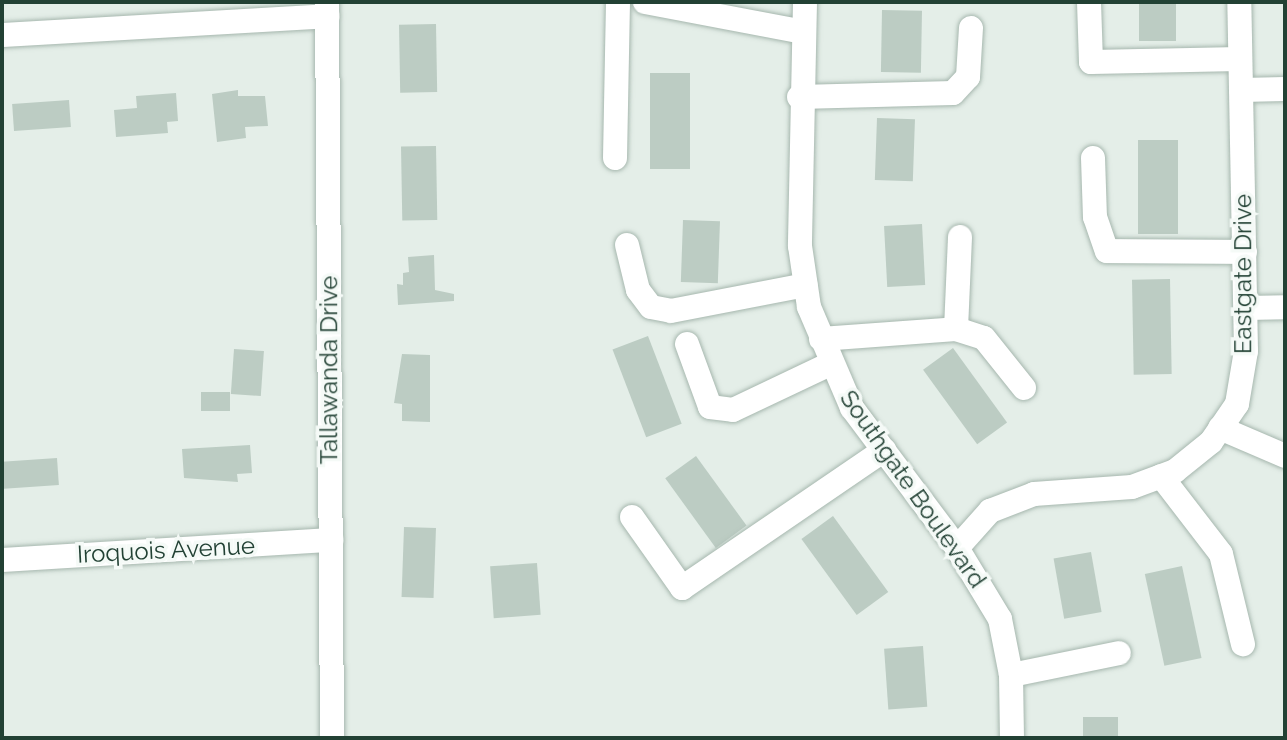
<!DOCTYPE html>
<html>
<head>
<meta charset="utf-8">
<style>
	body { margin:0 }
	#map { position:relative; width:1287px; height:740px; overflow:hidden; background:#e4eee8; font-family:Raleway,sans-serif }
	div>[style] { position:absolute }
	.building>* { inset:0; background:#bcccc3; transform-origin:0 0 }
	.roads { filter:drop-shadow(0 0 2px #a6b7ae) drop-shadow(0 0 2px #a6b7ae) }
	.minor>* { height:24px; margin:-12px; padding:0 12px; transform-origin:12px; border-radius:12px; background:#fff }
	span { translate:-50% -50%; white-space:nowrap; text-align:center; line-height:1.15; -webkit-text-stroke:7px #f5faf7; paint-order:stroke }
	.street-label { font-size:24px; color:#224134 }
	.frame { position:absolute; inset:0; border:4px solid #224134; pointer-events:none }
</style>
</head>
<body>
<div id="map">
	<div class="building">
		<i style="left:1139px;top:2px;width:37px;height:39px"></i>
		<i style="left:882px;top:10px;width:40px;height:62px;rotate:1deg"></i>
		<i style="left:436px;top:24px;width:68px;height:37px;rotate:89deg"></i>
		<i style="left:690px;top:73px;width:96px;height:40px;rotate:90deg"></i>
		<i style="clip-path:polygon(238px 90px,238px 96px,265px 96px,268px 126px,245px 127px,246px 138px,217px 142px,212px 94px)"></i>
		<i style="clip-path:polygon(176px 93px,178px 121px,167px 122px,168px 133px,116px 137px,114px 110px,137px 108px,136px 96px)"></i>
		<i style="left:69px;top:100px;width:27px;height:57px;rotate:86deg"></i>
		<i style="left:877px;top:118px;width:38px;height:62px;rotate:2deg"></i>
		<i style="left:1178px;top:140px;width:94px;height:40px;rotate:90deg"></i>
		<i style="left:436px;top:146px;width:74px;height:35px;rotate:89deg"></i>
		<i style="left:683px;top:220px;width:37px;height:62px;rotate:2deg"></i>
		<i style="left:922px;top:224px;width:61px;height:38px;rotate:87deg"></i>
		<i style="clip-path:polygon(434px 255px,435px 290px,454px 294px,454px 301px,398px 305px,397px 284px,403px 285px,403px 273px,409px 272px,408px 257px)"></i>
		<i style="left:1170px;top:279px;width:95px;height:38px;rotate:89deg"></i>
		<i style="left:648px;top:336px;width:94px;height:38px;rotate:69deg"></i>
		<i style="left:953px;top:348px;width:92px;height:37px;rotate:54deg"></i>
		<i style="left:234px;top:349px;width:30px;height:45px;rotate:4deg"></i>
		<i style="clip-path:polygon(402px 354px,430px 355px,430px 422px,402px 421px,402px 404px,394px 403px)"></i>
		<i style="left:230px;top:392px;width:19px;height:29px;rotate:90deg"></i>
		<i style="clip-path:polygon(250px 445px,252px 473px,237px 474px,238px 482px,184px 478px,182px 449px)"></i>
		<i style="left:696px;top:456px;width:86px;height:38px;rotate:54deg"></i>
		<i style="left:57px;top:458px;width:27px;height:55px;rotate:86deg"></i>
		<i style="left:833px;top:516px;width:94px;height:39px;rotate:54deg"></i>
		<i style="left:404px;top:527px;width:32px;height:70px;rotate:2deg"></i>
		<i style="left:1091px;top:552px;width:61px;height:38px;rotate:80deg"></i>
		<i style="left:537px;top:563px;width:52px;height:47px;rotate:86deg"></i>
		<i style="left:1182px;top:566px;width:94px;height:38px;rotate:78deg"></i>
		<i style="left:923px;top:646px;width:61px;height:39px;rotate:86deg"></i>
		<i style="left:1083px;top:717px;width:35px;height:21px"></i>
	</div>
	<div class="roads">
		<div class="minor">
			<i style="left:327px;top:2px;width:736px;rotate:89.61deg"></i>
			<i style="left:645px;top:2px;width:157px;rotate:10.7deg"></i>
			<i style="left:805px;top:2px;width:244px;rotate:91.2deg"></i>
			<i style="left:800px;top:246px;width:62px;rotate:81.6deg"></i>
			<i style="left:809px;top:307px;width:110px;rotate:66.9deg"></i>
			<i style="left:852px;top:408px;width:175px;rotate:53.1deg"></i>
			<i style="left:957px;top:548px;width:83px;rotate:58.8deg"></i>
			<i style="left:1000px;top:619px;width:57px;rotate:78.9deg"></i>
			<i style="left:1011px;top:675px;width:63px;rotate:89.1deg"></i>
			<i style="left:1089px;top:2px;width:60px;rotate:88.1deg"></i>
			<i style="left:1091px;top:62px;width:149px;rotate:-1.2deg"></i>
			<i style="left:2px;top:35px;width:326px;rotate:-3.3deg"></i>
			<i style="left:1241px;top:90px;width:44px;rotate:-1.3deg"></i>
			<i style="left:799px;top:97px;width:154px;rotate:-1.5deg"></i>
			<i style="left:953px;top:93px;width:22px;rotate:-47deg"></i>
			<i style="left:968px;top:77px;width:49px;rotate:-86.5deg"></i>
			<i style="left:615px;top:158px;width:156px;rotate:-88.9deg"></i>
			<i style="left:1093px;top:158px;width:59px;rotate:88.1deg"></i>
			<i style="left:1095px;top:217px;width:36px;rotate:71deg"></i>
			<i style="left:1107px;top:251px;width:138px;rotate:0.4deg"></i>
			<i style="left:627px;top:245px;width:46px;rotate:76.3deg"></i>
			<i style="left:638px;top:290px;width:21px;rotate:53deg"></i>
			<i style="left:651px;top:307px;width:20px;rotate:11deg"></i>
			<i style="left:671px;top:311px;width:137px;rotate:-10.9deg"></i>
			<i style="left:1246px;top:308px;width:39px;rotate:-1deg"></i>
			<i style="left:956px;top:329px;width:92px;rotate:-87.5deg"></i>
			<i style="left:821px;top:339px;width:135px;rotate:-4.2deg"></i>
			<i style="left:956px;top:329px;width:29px;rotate:18deg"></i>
			<i style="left:984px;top:338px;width:64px;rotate:51.3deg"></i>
			<i style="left:687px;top:344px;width:67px;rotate:69.9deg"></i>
			<i style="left:710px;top:407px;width:23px;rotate:7deg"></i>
			<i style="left:733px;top:410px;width:107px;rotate:-25.4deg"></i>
			<i style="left:1220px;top:428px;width:71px;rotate:23.3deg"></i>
			<i style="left:1161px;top:476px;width:98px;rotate:52.4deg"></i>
			<i style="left:1221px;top:554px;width:93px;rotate:76.3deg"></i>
			<i style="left:632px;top:517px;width:87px;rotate:54.8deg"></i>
			<i style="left:682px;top:588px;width:245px;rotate:-34.3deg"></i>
			<i style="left:957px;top:548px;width:50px;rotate:-48.3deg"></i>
			<i style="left:990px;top:511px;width:47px;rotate:-21.1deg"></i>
			<i style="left:1034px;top:494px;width:98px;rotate:-4.1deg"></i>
			<i style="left:1132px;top:487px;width:46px;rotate:-20.4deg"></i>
			<i style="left:1175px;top:471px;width:46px;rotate:-38.9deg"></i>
			<i style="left:1211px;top:442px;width:46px;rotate:-55.6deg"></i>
			<i style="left:1237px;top:404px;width:54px;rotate:-80.4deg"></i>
			<i style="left:1246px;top:351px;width:349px;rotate:-91.1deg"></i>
			<i style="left:2px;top:560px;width:330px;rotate:-3.5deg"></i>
			<i style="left:1011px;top:675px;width:110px;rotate:-11.5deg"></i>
		</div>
	</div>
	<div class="street-label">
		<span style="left:1243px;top:274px;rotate:-90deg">Eastgate Drive</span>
		<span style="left:329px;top:370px;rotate:-90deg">Tallawanda Drive</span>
		<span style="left:913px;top:489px;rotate:55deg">Southgate Boulevard</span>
		<span style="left:166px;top:550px;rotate:-3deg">Iroquois Avenue</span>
	</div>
	<div class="frame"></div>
</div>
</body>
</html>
